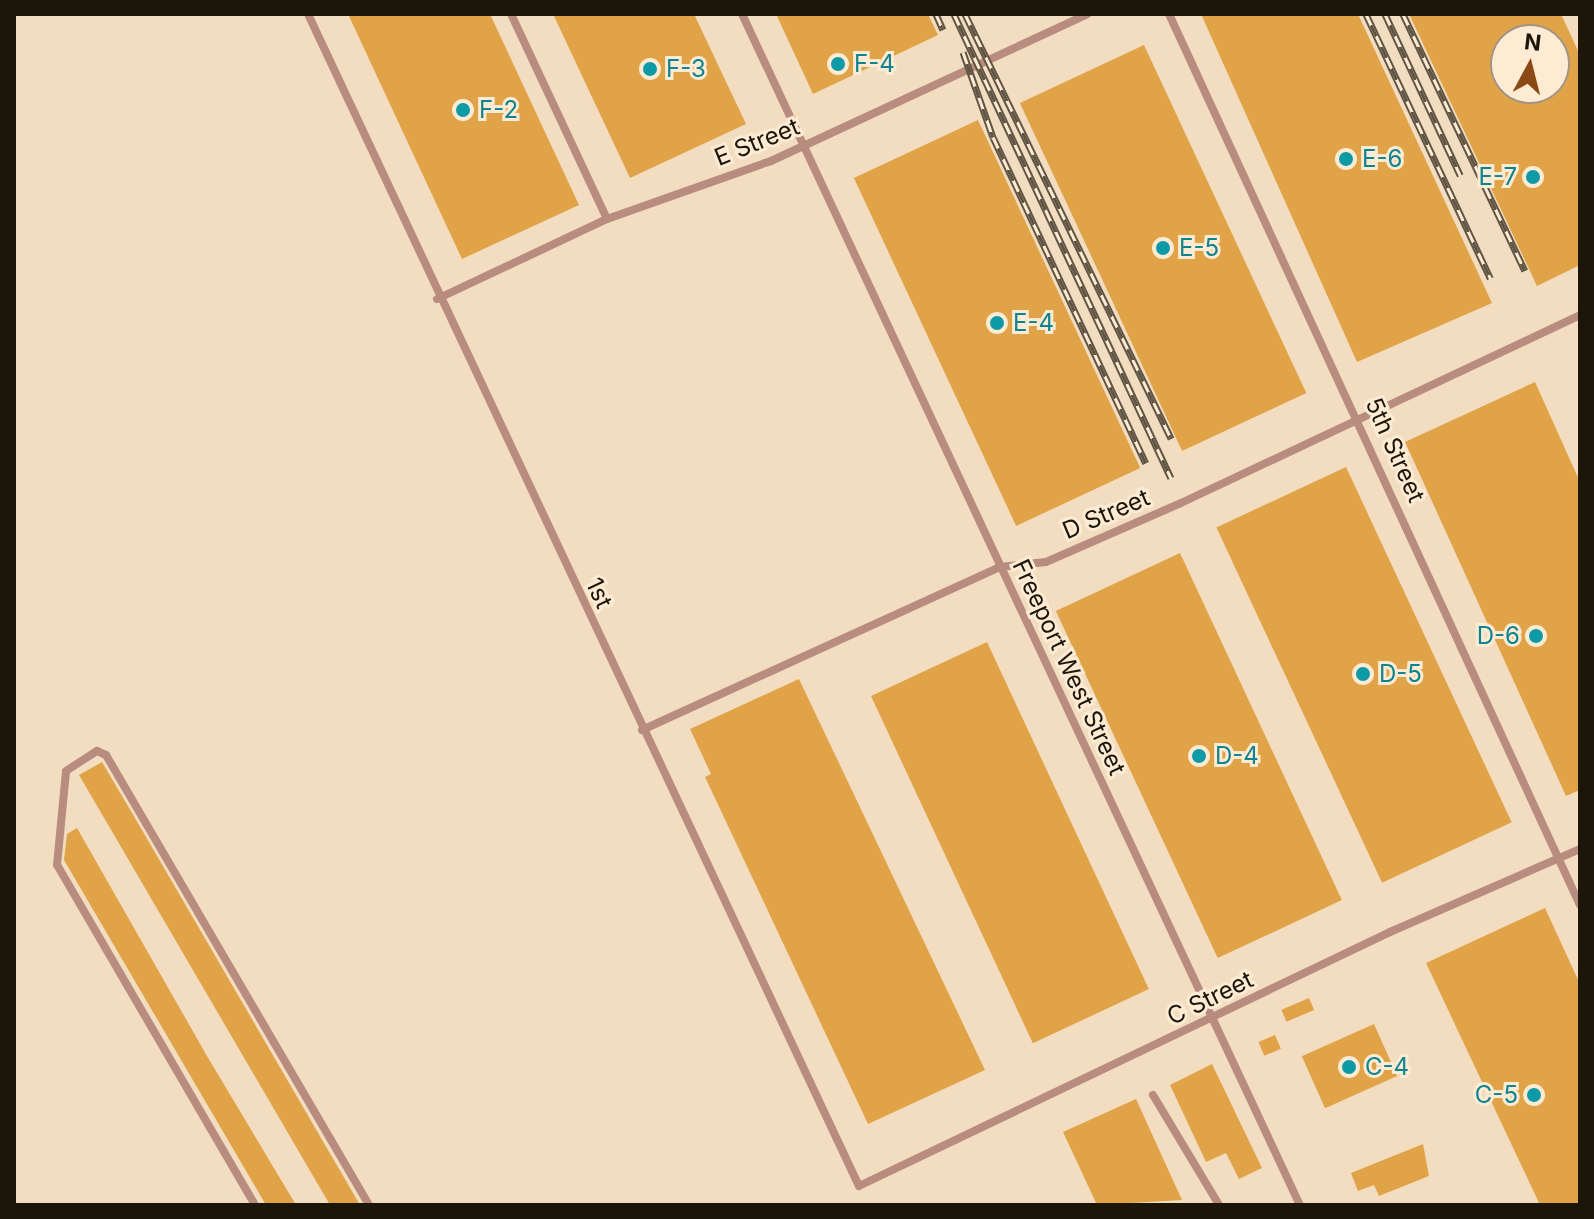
<!DOCTYPE html>
<html>
<head>
<meta charset="utf-8">
<style>
	body { margin:0 }
	#map { position:relative; width:1594px; height:1219px; overflow:hidden; background:#f3ddc1; font-family:Inter,sans-serif }
	div>[style] { position:absolute }
	.building>* { inset:0; background:#e1a348; transform-origin:0 0 }
	.lane>* { height:8px; margin:-4px; padding:0 4px; transform-origin:4px; border-radius:4px; background:#b88c7e }
	.rail>* { height:7px; margin-top:-3.5px; transform-origin:0; background:repeating-linear-gradient(90deg,#fdebd4 0 12px,#605544 0 24px); box-sizing:border-box; border-block:2px solid #605544 }
	.dots>* { width:22px; height:22px; translate:-50% -50%; box-sizing:border-box; border:4px solid #fdebd4; border-radius:50% }
	span { translate:-50% -50%; white-space:nowrap; text-align:center; line-height:1.15; -webkit-text-stroke:6px #fdebd4; paint-order:stroke }
	.culture-label { font-size:24px; color:#0d838f }
	.left { translate:0 -50%; text-align:left }
	.right { translate:-100% -50%; text-align:right }
	.street-label { font-size:24px; color:#1c150a }
	.frame { position:absolute; inset:0; border:16px solid #1c150a; pointer-events:none }
	.north { position:absolute; left:1490px; top:24px; width:80px; height:80px; box-sizing:border-box; background:#fdebd4; border:2px solid #a39583; border-radius:50%; rotate:7deg; font-size:22px; font-weight:700; line-height:32px; text-align:center; color:#1c150a }
	.north::after { content:''; display:block; margin:auto; width:28px; height:36px; background:#8a4915; clip-path:polygon(50% 0,100% 100%,50% 72%,0 100%) }
</style>
</head>
<body>
<div id="map">
	<div class="building">
		<i style="clip-path:polygon(348px 14px,490px 14px,579px 205px,462px 259px)"></i>
		<i style="clip-path:polygon(553px 14px,694px 14px,746px 124px,630px 178px)"></i>
		<i style="clip-path:polygon(776px 14px,928px 14px,938px 35px,813px 94px)"></i>
		<i style="clip-path:polygon(1201px 14px,1358px 14px,1492px 303px,1357px 362px)"></i>
		<i style="clip-path:polygon(evenodd,1409px 14px,1561px 14px,1580px 55px,1580px 265px,1537px 286px,1409px 14px,1506px 40px,1554px 40px,1554px 88px,1506px 88px,1506px 40px)"></i>
		<i style="left:1144px;top:45px;width:384px;height:137px;rotate:65deg"></i>
		<i style="left:978px;top:120px;width:384px;height:137px;rotate:65deg"></i>
		<i style="clip-path:polygon(1535px 382px,1580px 482px,1580px 790px,1566px 796px,1405px 442px)"></i>
		<i style="left:1346px;top:467px;width:392px;height:143px;rotate:65deg"></i>
		<i style="left:1180px;top:553px;width:383px;height:137px;rotate:65deg"></i>
		<i style="left:987px;top:642px;width:383px;height:128px;rotate:65deg"></i>
		<i style="clip-path:polygon(799px 679px,985px 1070px,868px 1124px,705px 777px,711px 774px,690px 729px)"></i>
		<i style="clip-path:polygon(102px 762px,135px 818px,360px 1205px,330px 1205px,79px 775px)"></i>
		<i style="clip-path:polygon(77px 828px,207px 1056px,296px 1205px,266px 1205px,64px 860px,67px 834px)"></i>
		<i style="clip-path:polygon(1545px 908px,1580px 984px,1580px 1205px,1540px 1205px,1426px 963px)"></i>
		<i style="left:1309px;top:998px;width:13px;height:30px;rotate:67deg"></i>
		<i style="left:1374px;top:1024px;width:57px;height:79px;rotate:66deg"></i>
		<i style="left:1275px;top:1035px;width:15px;height:18px;rotate:67deg"></i>
		<i style="clip-path:polygon(1212px 1064px,1262px 1168px,1239px 1179px,1226px 1153px,1206px 1162px,1170px 1085px)"></i>
		<i style="clip-path:polygon(1136px 1099px,1182px 1200px,1097px 1205px,1063px 1132px)"></i>
		<i style="clip-path:polygon(1423px 1144px,1429px 1176px,1379px 1196px,1374px 1185px,1358px 1191px,1351px 1173px)"></i>
	</div>
	<div class="lane">
		<i style="left:308px;top:14px;width:1295px;rotate:64.82deg"></i>
		<i style="left:859px;top:1186px;width:589px;rotate:-25.56deg"></i>
		<i style="left:1390px;top:932px;width:207px;rotate:-23.6deg"></i>
		<i style="left:511px;top:14px;width:226px;rotate:64.9deg"></i>
		<i style="left:742px;top:14px;width:1315px;rotate:64.9deg"></i>
		<i style="left:1169px;top:14px;width:981px;rotate:65.24deg"></i>
		<i style="left:437px;top:299px;width:188px;rotate:-25.2deg"></i>
		<i style="left:607px;top:219px;width:174px;rotate:-19.5deg"></i>
		<i style="left:771px;top:161px;width:349px;rotate:-24.9deg"></i>
		<i style="left:642px;top:730px;width:393px;rotate:-24.5deg"></i>
		<i style="left:1000px;top:567px;width:46px;rotate:-6.2deg"></i>
		<i style="left:1046px;top:562px;width:147px;rotate:-23.6deg"></i>
		<i style="left:1181px;top:503px;width:441px;rotate:-25.2deg"></i>
		<i style="left:1153px;top:1095px;width:128px;rotate:59deg"></i>
		<i style="left:255px;top:1205px;width:393px;rotate:-120.2deg"></i>
		<i style="left:57px;top:865px;width:94px;rotate:-84.5deg"></i>
		<i style="left:66px;top:771px;width:37px;rotate:-33deg"></i>
		<i style="left:97px;top:751px;width:10px;rotate:24deg"></i>
		<i style="left:106px;top:755px;width:521px;rotate:59.7deg"></i>
	</div>
	<div class="rail">
		<i style="left:936px;top:14px;width:17px;rotate:66deg"></i>
		<i style="left:954px;top:14px;width:512px;rotate:64.94deg"></i>
		<i style="left:965px;top:14px;width:472px;rotate:64.1deg"></i>
		<i style="left:1366px;top:14px;width:292px;rotate:64.8deg"></i>
		<i style="left:1385px;top:14px;width:178px;rotate:65deg"></i>
		<i style="left:1403px;top:14px;width:284px;rotate:64.6deg"></i>
		<i style="left:963px;top:52px;width:90px;rotate:70.6deg"></i>
		<i style="left:993px;top:137px;width:360px;rotate:64.9deg"></i>
	</div>
	<div class="dots">
		<i style="left:838px;top:64px;background:#0f9aa8"></i>
		<i style="left:650px;top:69px;background:#0f9aa8"></i>
		<i style="left:463px;top:110px;background:#0f9aa8"></i>
		<i style="left:1346px;top:159px;background:#0f9aa8"></i>
		<i style="left:1533px;top:177px;background:#0f9aa8"></i>
		<i style="left:1163px;top:248px;background:#0f9aa8"></i>
		<i style="left:997px;top:323px;background:#0f9aa8"></i>
		<i style="left:1536px;top:636px;background:#0f9aa8"></i>
		<i style="left:1363px;top:674px;background:#0f9aa8"></i>
		<i style="left:1199px;top:756px;background:#0f9aa8"></i>
		<i style="left:1349px;top:1067px;background:#0f9aa8"></i>
		<i style="left:1534px;top:1095px;background:#0f9aa8"></i>
	</div>
	<div class="culture-label">
		<span class="left" style="left:854px;top:64px">F-4</span>
		<span class="left" style="left:666px;top:69px">F-3</span>
		<span class="left" style="left:479px;top:110px">F-2</span>
		<span class="left" style="left:1362px;top:159px">E-6</span>
		<span class="right" style="left:1517px;top:177px">E-7</span>
		<span class="left" style="left:1179px;top:248px">E-5</span>
		<span class="left" style="left:1013px;top:323px">E-4</span>
		<span class="right" style="left:1520px;top:636px">D-6</span>
		<span class="left" style="left:1379px;top:674px">D-5</span>
		<span class="left" style="left:1215px;top:756px">D-4</span>
		<span class="left" style="left:1365px;top:1067px">C-4</span>
		<span class="right" style="left:1518px;top:1095px">C-5</span>
	</div>
	<div class="street-label">
		<span style="left:757px;top:142px;rotate:-22deg">E Street</span>
		<span style="left:1395px;top:450px;rotate:66deg">5th Street</span>
		<span style="left:1106px;top:514px;rotate:-23deg">D Street</span>
		<span style="left:599px;top:593px;rotate:65deg">1st</span>
		<span style="left:1069px;top:667px;rotate:65deg">Freeport West Street</span>
		<span style="left:1210px;top:998px;rotate:-26deg">C Street</span>
	</div>
	<div class="frame"></div>
	<div class="north">N</div>
</div>
</body>
</html>
